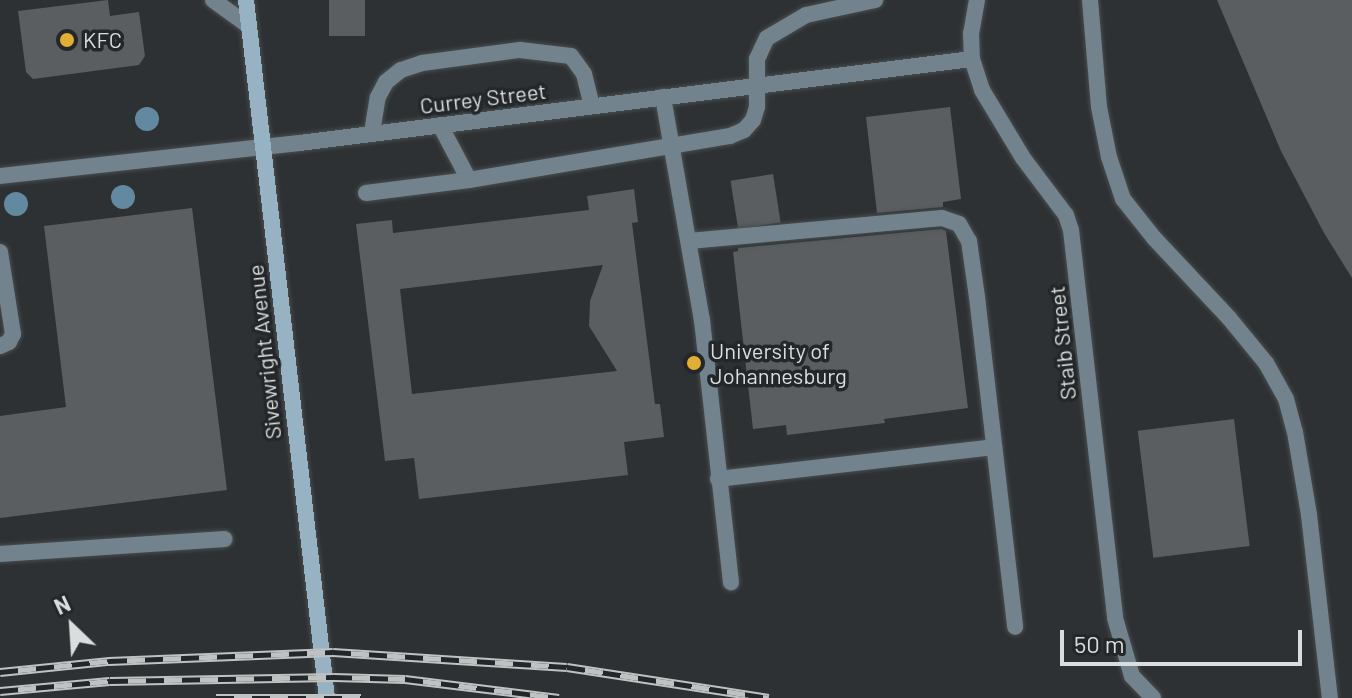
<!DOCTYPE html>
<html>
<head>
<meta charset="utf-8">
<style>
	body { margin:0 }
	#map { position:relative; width:1352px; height:698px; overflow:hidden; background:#2d3133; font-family:Barlow,sans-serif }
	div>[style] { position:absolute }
	.building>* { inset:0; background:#5a5e60; transform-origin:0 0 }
	.roads { filter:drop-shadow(0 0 2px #494d4e) drop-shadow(0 0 2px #494d4e) }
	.lane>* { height:16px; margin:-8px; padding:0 8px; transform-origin:8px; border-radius:8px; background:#72838e }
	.street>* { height:16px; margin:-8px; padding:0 8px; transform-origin:8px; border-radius:8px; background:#72838e }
	.secondary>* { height:16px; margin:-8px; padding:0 8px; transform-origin:8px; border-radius:8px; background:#96b2c3 }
	.rail>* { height:9px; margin-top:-4.5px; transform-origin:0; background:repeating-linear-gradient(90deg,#232729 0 18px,#bfc2c3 0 36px); box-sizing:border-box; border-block:2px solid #bfc2c3 }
	.trees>* { width:24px; height:24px; margin:-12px; border-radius:50%; background:#6389a0 }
	.dots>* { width:22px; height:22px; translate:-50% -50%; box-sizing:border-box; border:4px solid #232729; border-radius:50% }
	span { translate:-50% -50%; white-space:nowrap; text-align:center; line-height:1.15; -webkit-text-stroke:7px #232729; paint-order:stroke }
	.poi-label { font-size:22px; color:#daddde }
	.left { translate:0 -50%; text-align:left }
	.street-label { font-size:22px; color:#daddde }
	.north { position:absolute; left:32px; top:586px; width:80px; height:80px; -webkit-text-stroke:6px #232729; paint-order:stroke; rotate:335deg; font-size:22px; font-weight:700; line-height:32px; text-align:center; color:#daddde }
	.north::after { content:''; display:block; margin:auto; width:28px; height:36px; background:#daddde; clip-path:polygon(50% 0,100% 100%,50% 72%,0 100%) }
	.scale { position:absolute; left:1060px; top:630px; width:242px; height:36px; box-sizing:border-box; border:4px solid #daddde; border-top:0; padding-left:10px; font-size:24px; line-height:28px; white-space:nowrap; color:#daddde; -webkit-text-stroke:6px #232729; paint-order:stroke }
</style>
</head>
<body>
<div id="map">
	<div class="building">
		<i style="clip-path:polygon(108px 0,110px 16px,139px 12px,145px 56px,139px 65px,33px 79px,26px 72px,18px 11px)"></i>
		<i style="left:329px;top:0;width:36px;height:36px"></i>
		<i style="clip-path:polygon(1217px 0,1352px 0,1352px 278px,1324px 233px,1281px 151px)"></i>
		<i style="clip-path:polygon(950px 107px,961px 199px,943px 202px,943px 207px,877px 213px,866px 117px)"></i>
		<i style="left:773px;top:174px;width:49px;height:43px;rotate:81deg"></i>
		<i style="clip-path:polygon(evenodd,634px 189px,638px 222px,632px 223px,655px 404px,660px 404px,664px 437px,624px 442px,628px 475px,419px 499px,414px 458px,385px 461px,356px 224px,392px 220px,393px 233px,589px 210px,587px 196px,634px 189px,603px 265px,590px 301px,589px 326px,617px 371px,412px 394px,400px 289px,603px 265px)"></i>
		<i style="clip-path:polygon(192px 208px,227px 490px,0 518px,0 416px,66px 407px,44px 226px)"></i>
		<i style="clip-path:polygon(941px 229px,946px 231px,968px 408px,884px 419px,885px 423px,787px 435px,786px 425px,753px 429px,733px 252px,738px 251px,738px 248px)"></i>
		<i style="left:1234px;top:419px;width:128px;height:97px;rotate:83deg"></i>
	</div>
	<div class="roads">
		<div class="lane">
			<i style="left:213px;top:0;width:44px;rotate:35.8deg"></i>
			<i style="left:1090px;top:0;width:107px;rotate:85.2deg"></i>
			<i style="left:1099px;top:107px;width:51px;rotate:78.7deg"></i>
			<i style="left:1109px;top:157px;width:44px;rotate:71.6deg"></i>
			<i style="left:1123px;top:199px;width:50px;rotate:51.5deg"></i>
			<i style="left:1154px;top:238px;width:110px;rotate:46.8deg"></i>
			<i style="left:1229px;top:318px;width:58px;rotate:50.6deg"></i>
			<i style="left:1266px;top:363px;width:41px;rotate:60.9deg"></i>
			<i style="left:1286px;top:399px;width:34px;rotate:75deg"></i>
			<i style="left:1295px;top:432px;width:84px;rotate:80.4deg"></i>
			<i style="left:1309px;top:515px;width:184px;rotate:83.5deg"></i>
			<i style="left:663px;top:97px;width:226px;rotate:80.1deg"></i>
			<i style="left:702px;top:320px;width:264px;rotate:83.7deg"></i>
			<i style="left:440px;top:125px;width:62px;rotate:62.2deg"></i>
			<i style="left:469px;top:180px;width:265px;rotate:-9.6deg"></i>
			<i style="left:730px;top:136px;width:15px;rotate:-23deg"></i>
			<i style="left:744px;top:130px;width:13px;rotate:-48deg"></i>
			<i style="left:753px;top:120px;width:14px;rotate:-73deg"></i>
			<i style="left:757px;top:107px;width:48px;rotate:-90deg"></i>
			<i style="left:757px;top:59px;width:23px;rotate:-65deg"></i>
			<i style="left:767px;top:38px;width:45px;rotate:-30.5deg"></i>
			<i style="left:806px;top:15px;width:71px;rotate:-12.3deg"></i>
			<i style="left:372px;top:133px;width:36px;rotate:-81deg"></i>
			<i style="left:378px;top:97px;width:17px;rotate:-62deg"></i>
			<i style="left:386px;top:82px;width:19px;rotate:-39deg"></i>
			<i style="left:401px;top:70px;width:22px;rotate:-18deg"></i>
			<i style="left:422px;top:63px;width:99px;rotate:-7.6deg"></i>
			<i style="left:520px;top:50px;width:51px;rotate:6.7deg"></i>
			<i style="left:571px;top:56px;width:22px;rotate:54deg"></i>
			<i style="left:584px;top:74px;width:33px;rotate:76deg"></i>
			<i style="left:366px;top:193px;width:104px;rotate:-7.2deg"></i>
			<i style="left:689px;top:241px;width:254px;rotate:-5.2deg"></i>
			<i style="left:942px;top:218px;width:18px;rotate:19deg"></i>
			<i style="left:959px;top:224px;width:20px;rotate:60deg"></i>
			<i style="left:969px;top:241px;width:57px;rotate:81.9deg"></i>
			<i style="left:977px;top:297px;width:332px;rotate:83.4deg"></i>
			<i style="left:0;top:252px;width:83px;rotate:81deg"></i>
			<i style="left:13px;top:334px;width:9px;rotate:117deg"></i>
			<i style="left:9px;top:342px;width:10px;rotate:156deg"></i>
			<i style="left:718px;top:479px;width:278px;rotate:-6.6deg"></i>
			<i style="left:0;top:554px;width:225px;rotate:-3.8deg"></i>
		</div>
		<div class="street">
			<i style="left:977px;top:0;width:34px;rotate:100deg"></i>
			<i style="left:971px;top:33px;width:26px;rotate:88deg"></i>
			<i style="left:972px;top:59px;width:33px;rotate:72deg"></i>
			<i style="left:982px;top:90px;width:79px;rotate:58.9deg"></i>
			<i style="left:1023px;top:158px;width:71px;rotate:53deg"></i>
			<i style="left:1066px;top:215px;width:16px;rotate:72deg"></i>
			<i style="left:1071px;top:230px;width:390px;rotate:83.5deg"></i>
			<i style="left:1115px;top:618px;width:60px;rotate:73.7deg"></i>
			<i style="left:1132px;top:676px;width:30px;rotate:46deg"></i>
			<i style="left:0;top:176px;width:302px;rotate:-6.3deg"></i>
			<i style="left:300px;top:143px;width:677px;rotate:-7.13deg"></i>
		</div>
		<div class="secondary">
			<i style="left:246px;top:0;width:703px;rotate:83.38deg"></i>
		</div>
	</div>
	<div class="rail">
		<i style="left:0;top:672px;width:110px;rotate:-5.8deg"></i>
		<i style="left:109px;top:661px;width:224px;rotate:-2.3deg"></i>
		<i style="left:333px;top:652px;width:234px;rotate:3.7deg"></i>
		<i style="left:567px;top:667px;width:204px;rotate:8.7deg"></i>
		<i style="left:0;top:691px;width:110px;rotate:-5.2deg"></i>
		<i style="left:110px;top:681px;width:224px;rotate:-1deg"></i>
		<i style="left:334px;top:677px;width:71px;rotate:1.6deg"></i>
		<i style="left:405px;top:679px;width:155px;rotate:7deg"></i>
		<i style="left:216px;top:698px;width:145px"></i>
	</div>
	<div class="trees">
		<i style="left:147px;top:119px"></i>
		<i style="left:123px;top:197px"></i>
		<i style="left:16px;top:204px"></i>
	</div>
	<div class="dots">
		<i style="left:67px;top:40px;background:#e1af34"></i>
		<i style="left:694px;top:363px;background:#e1af34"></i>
	</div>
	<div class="poi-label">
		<span class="left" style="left:83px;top:40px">KFC</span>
		<span class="left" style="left:710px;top:363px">University of<br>Johannesburg</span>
	</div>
	<div class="street-label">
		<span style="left:483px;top:98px;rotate:-7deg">Currey Street</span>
		<span style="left:1062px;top:343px;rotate:-96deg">Staib Street</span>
		<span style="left:264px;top:352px;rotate:-96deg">Sivewright Avenue</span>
	</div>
	<div class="north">N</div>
	<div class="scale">50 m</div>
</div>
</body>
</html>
